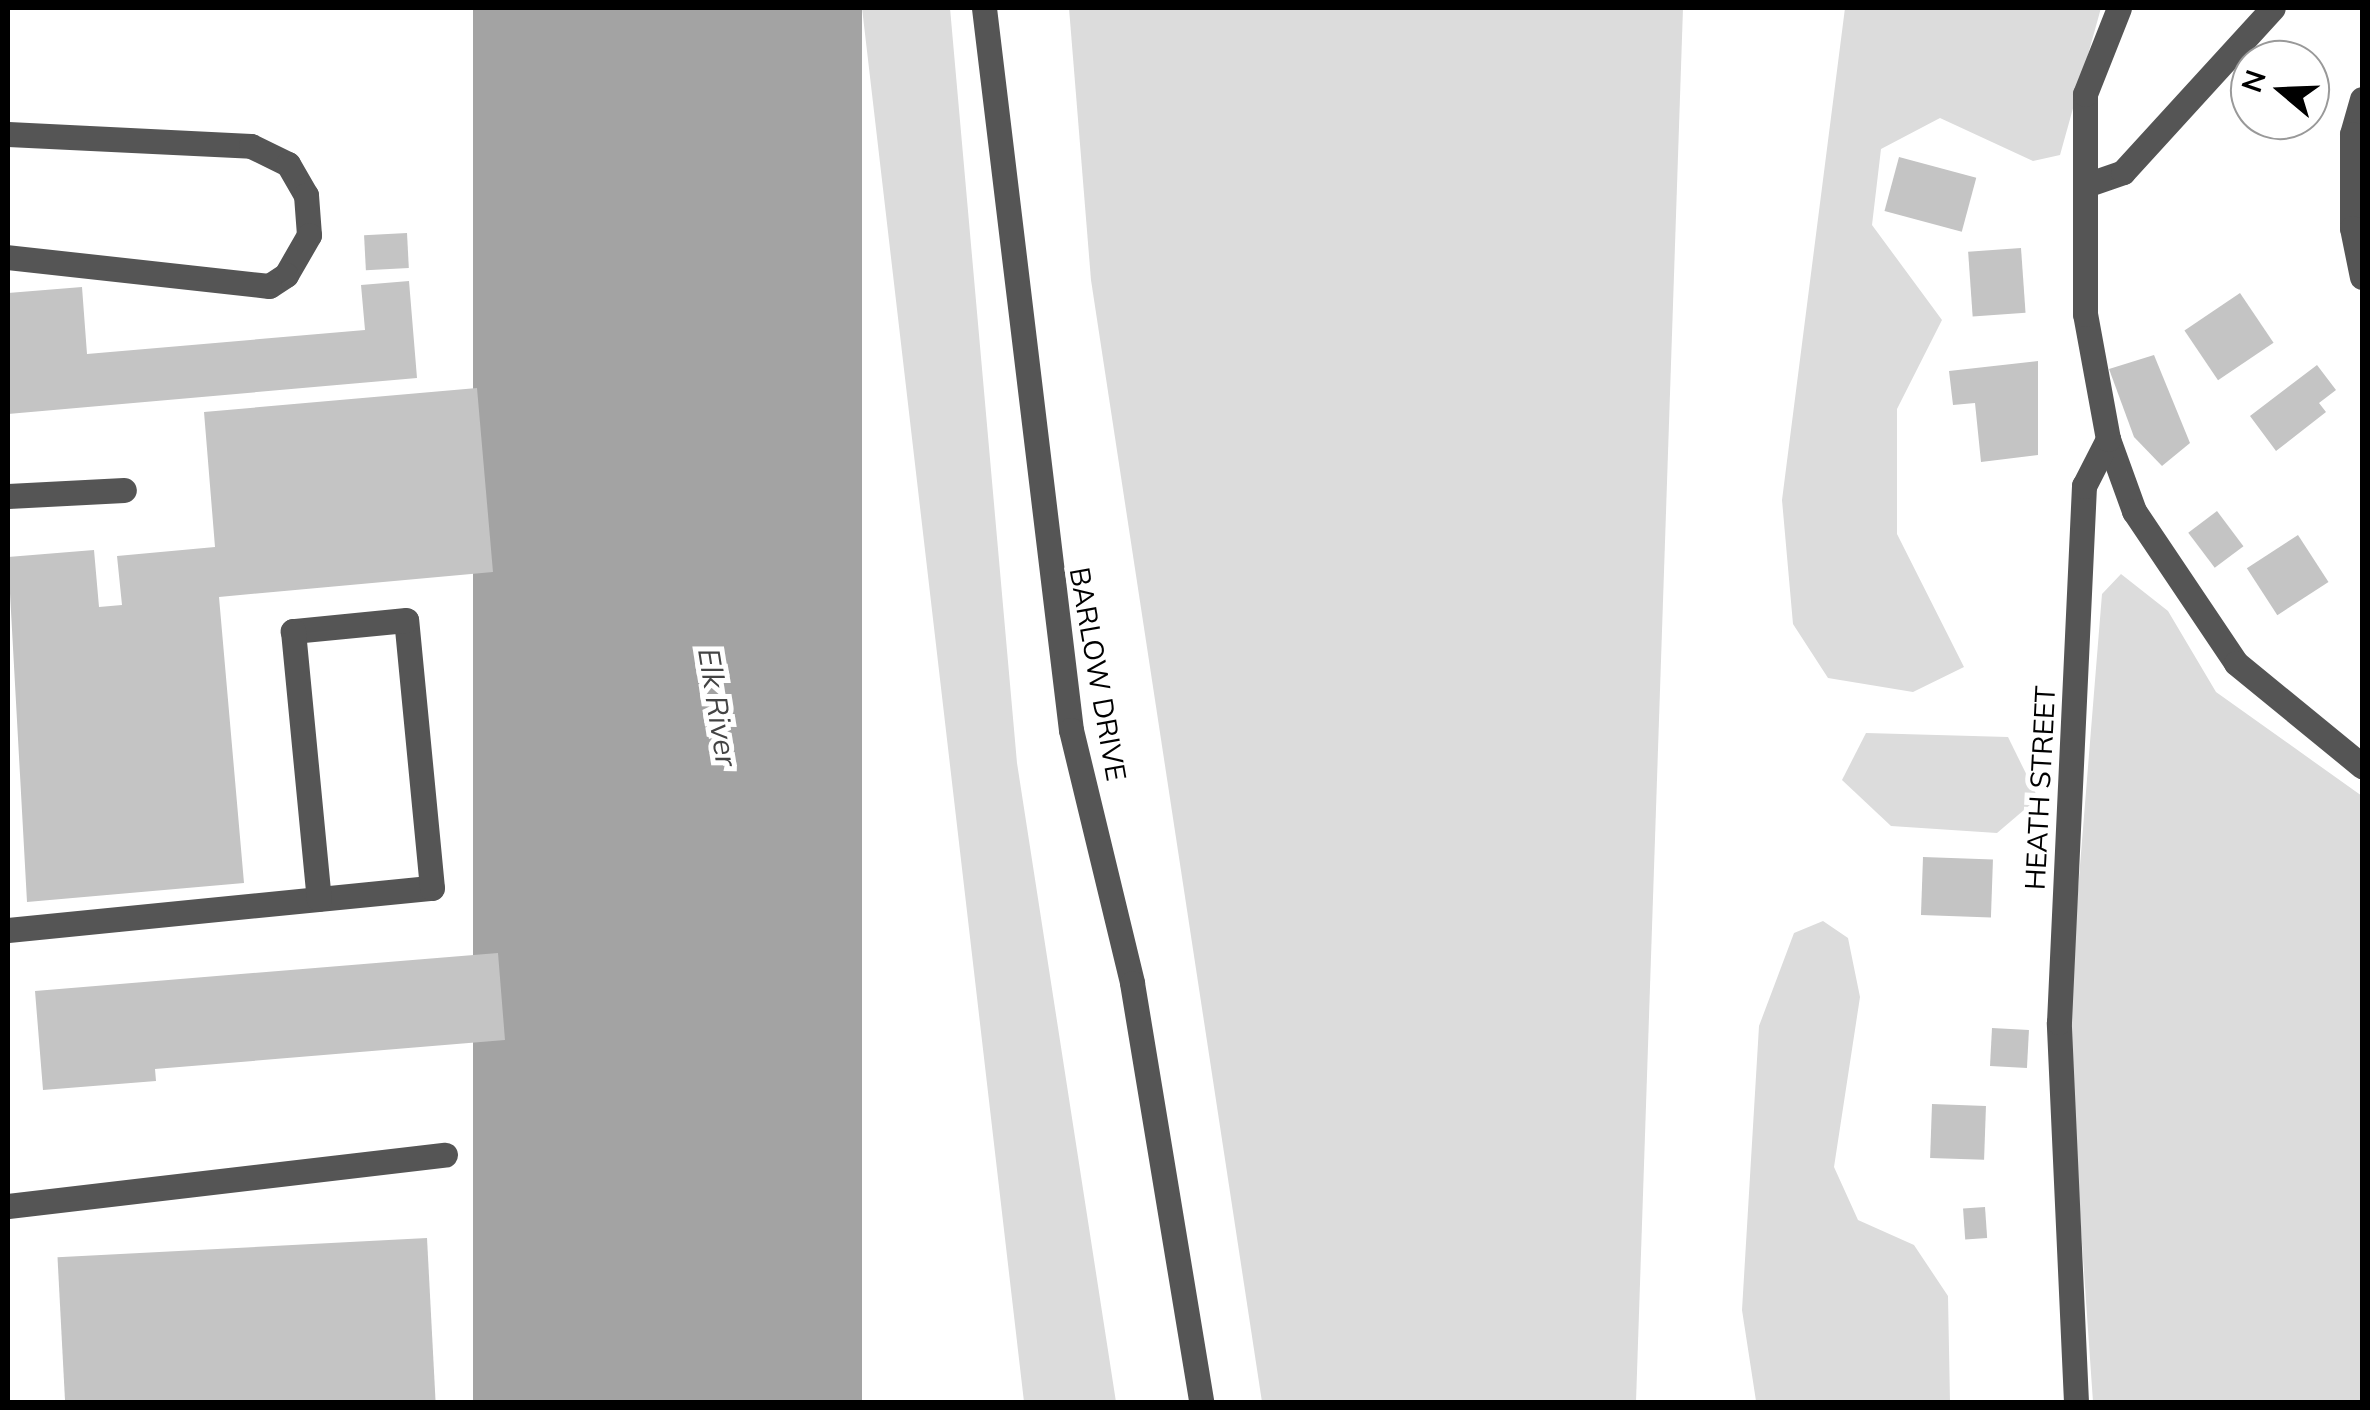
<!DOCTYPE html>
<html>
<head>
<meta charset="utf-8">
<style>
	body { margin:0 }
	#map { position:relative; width:2370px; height:1410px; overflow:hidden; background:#fff; font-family:Mulish,sans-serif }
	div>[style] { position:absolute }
	.green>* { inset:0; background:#dcdcdc }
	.water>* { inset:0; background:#a3a3a3; transform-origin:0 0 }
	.building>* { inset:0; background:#c4c4c4; transform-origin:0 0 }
	.minor>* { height:25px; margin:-12.5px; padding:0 12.5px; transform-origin:12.5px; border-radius:12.5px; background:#555 }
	span { translate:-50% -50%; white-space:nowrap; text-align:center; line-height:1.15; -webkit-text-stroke:10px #fff; paint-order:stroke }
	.street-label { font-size:28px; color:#000 }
	.water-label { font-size:30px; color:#444; font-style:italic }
	.frame { position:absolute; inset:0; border:10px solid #000; pointer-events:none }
	.north { position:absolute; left:2230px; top:40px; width:100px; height:100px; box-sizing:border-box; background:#fff; border:2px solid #999; border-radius:50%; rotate:289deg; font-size:28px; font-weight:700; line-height:40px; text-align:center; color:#000 }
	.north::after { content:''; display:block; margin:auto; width:35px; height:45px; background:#000; clip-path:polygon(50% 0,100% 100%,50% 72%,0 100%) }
</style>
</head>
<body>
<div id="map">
	<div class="green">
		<i style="clip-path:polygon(862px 8px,950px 8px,1017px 763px,1116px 1402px,1024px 1402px)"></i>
		<i style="clip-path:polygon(1069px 8px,1683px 8px,1636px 1402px,1262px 1402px,1091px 280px)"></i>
		<i style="clip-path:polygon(1845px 8px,2101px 8px,2060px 155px,2033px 161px,1940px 118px,1881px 149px,1872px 225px,1942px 320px,1897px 409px,1897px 534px,1964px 667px,1913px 692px,1828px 678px,1793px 624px,1782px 500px)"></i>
		<i style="clip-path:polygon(2121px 574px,2168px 611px,2216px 692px,2362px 796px,2362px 1402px,2093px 1402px,2067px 1026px,2102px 594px)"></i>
		<i style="clip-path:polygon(544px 588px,650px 1402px,533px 1402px,475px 595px)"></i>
		<i style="clip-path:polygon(1866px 733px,2008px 737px,2038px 798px,1997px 833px,1891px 826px,1842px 780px)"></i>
		<i style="clip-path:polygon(1823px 921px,1848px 938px,1860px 997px,1834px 1167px,1858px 1220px,1914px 1245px,1948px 1296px,1950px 1402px,1756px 1401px,1742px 1310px,1759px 1026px,1794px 933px)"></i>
	</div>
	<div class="water">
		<i style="left:473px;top:8px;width:389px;height:1405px"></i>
	</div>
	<div class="building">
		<i style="left:1899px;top:157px;width:80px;height:56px;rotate:15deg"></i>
		<i style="left:407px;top:233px;width:35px;height:43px;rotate:87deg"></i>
		<i style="left:2021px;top:248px;width:65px;height:53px;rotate:86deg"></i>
		<i style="clip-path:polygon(409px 281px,417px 378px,8px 414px,8px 293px,82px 287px,87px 354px,365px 330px,361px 285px)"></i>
		<i style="left:2240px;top:293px;width:60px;height:67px;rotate:56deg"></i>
		<i style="clip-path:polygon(2154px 355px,2190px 443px,2162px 466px,2134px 437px,2109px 369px)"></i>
		<i style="clip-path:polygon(2038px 361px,2038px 455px,1981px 462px,1975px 403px,1953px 405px,1949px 371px)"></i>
		<i style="clip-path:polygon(2317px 365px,2336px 390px,2319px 403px,2326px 412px,2276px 451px,2250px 416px)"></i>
		<i style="clip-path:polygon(477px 388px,493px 572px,219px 597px,244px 883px,27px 902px,8px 557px,94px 550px,99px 607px,122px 605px,117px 556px,215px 547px,204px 412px)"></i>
		<i style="left:2217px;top:511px;width:44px;height:36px;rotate:53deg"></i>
		<i style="left:2298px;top:535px;width:56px;height:61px;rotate:57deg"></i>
		<i style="left:1923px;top:857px;width:70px;height:58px;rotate:2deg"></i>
		<i style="clip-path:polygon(498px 953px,505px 1040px,155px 1069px,156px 1081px,43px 1090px,35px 991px)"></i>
		<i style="left:1992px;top:1028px;width:37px;height:38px;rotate:3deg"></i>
		<i style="left:1932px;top:1104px;width:54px;height:54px;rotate:2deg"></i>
		<i style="left:1985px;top:1207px;width:31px;height:22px;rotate:86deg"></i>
		<i style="left:427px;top:1238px;width:164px;height:370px;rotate:87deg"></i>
	</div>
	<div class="minor">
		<i style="left:984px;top:8px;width:727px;rotate:83.13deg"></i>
		<i style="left:1071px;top:730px;width:260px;rotate:76.4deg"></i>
		<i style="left:1132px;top:983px;width:425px;rotate:80.6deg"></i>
		<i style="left:2362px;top:99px;width:36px;rotate:106deg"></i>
		<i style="left:2352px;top:134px;width:94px;rotate:90deg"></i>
		<i style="left:2352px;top:228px;width:50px;rotate:78.5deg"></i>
		<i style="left:8px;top:134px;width:243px;rotate:2.8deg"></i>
		<i style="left:251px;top:146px;width:41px;rotate:25.9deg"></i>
		<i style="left:288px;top:164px;width:36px;rotate:60deg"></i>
		<i style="left:306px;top:195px;width:40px;rotate:85.7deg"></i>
		<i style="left:309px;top:235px;width:46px;rotate:119.9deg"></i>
		<i style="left:286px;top:275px;width:20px;rotate:147deg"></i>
		<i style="left:269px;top:286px;width:263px;rotate:-173.7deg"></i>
		<i style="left:2086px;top:185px;width:39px;rotate:-19deg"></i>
		<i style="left:2123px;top:172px;width:222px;rotate:-47.6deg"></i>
		<i style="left:2108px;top:439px;width:77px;rotate:70.1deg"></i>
		<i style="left:2134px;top:511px;width:183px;rotate:56.1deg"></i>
		<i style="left:2236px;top:663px;width:163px;rotate:39.3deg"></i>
		<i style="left:8px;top:496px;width:116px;rotate:-3deg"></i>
		<i style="left:8px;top:930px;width:426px;rotate:-5.7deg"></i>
		<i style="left:432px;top:888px;width:269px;rotate:-95.5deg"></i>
		<i style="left:406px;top:620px;width:114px;rotate:174.4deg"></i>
		<i style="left:293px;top:631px;width:269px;rotate:84.5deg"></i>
		<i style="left:8px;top:1206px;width:440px;rotate:-6.7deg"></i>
		<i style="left:2076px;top:1402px;width:380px;rotate:-92.6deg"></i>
		<i style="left:2059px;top:1022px;width:537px;rotate:-87.33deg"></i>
		<i style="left:2084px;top:486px;width:53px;rotate:-62.9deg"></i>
		<i style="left:2108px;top:439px;width:127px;rotate:-100.4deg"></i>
		<i style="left:2085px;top:314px;width:220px;rotate:-90deg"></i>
		<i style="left:2085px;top:94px;width:92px;rotate:-68.4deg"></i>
	</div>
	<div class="street-label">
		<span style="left:1098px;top:674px;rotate:80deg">BARLOW DRIVE</span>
		<span style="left:2040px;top:788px;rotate:-87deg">HEATH STREET</span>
	</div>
	<div class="water-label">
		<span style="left:718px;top:707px;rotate:81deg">Elk River</span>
	</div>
	<div class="frame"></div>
	<div class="north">N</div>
</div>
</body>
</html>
